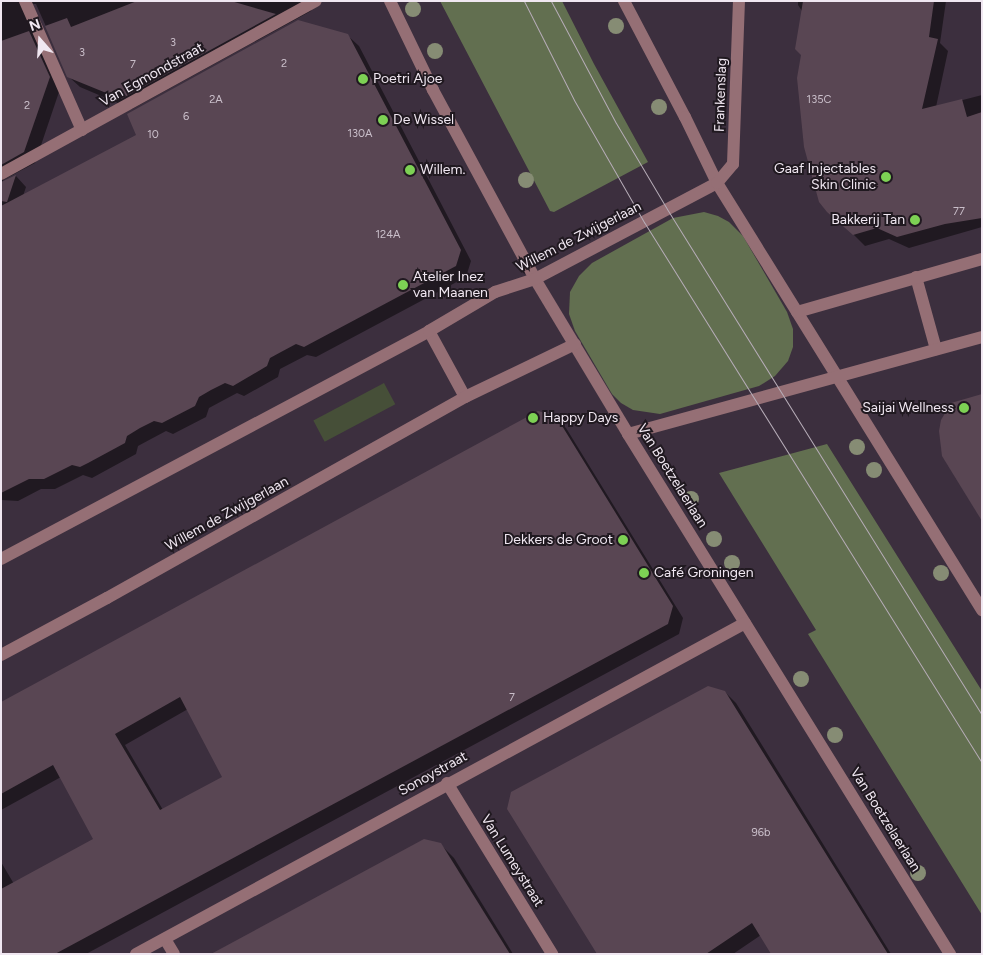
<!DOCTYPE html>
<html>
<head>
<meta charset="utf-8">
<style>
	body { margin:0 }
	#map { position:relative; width:983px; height:955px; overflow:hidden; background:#3c2f3e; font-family:Figtree,sans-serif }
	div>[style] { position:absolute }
	.green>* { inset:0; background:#464f38; transform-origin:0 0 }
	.forest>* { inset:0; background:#626f50 }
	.shadow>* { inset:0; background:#0007 }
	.building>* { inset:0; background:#594653 }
	.minor>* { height:12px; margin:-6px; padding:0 6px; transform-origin:6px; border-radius:6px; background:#956f75 }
	.tram>* { height:1px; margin:-0.5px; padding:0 0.5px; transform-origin:0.5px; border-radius:0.5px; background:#b6acb7 }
	.trees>* { width:16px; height:16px; margin:-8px; border-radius:50%; background:#868c74 }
	.dots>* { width:14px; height:14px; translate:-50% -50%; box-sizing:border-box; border:2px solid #201920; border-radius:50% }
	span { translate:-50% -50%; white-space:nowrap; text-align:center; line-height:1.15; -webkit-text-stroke:4px #201920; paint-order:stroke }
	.number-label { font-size:11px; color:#cabfca }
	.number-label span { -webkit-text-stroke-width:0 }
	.street-label { font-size:14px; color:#f0e7f1 }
	.poi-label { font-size:14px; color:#f0e7f1 }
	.left { translate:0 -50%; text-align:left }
	.right { translate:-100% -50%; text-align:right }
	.frame { position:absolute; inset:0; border:2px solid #f0e7f1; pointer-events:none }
	.north { position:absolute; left:15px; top:15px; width:50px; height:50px; -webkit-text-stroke:4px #201920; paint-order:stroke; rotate:341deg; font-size:14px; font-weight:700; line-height:20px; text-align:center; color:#f0e7f1 }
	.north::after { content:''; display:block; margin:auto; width:18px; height:22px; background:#f0e7f1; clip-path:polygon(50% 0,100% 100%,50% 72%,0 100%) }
</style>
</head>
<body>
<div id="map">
	<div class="green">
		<i style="left:384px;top:383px;width:24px;height:80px;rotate:62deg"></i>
	</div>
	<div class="forest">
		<i style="clip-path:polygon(440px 1px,562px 1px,594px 64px,648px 162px,554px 212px,550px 211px)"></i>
		<i style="clip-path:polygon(704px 212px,718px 216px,729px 222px,743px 236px,787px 312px,793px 329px,793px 347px,788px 361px,775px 376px,759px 386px,660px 414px,633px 410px,621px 403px,612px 394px,575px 331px,569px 314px,570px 292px,579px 276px,592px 263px,673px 218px)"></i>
		<i style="clip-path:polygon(827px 444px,982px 691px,982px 915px,808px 634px,816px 630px,719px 473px)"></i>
	</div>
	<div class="shadow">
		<i style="clip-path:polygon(1px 1px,314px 1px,311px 11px,132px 109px,80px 87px,68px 76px,36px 4px,32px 4px,60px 89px,35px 163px,3px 180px,4px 182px,16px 176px,26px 187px,23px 196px,347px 35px,359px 46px,471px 261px,466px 277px,316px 357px,307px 355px,280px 369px,278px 377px,244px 396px,237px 393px,222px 401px,209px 408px,206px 417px,173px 434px,166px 431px,151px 439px,138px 446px,136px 454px,92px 478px,83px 475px,55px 489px,41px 489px,18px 501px,1px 500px)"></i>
		<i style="clip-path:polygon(798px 1px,946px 1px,940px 43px,948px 51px,936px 107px,982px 95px,982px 227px,909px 248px,889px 239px,865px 246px,820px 201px,802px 55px,802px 11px,798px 5px)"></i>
		<i style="clip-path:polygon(evenodd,555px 417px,566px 428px,683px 618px,679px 634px,86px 954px,1px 954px,1px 862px,14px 884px,95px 839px,61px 777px,1px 810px,1px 703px,555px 417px,188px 709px,224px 777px,163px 810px,125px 745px,188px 709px)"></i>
		<i style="clip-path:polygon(725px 692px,736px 703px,891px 954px,773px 954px,761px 935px,733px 954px,599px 954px)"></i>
		<i style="clip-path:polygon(441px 845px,454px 858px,513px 954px,226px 954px)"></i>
	</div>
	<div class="building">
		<i style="clip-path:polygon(137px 1px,231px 1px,276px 14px,121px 99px,67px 77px,45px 26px,67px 18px,71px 27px)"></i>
		<i style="clip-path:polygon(803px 1px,934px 1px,929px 37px,938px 39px,922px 109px,962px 99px,967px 117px,982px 112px,982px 218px,945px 224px,897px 237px,877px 228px,853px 235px,827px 212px,819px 202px,804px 147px,797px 78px,801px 55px,795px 49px)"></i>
		<i style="clip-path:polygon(298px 20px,348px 34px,461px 250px,456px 266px,304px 347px,296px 344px,281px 352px,270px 358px,267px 366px,233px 386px,225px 383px,211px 390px,199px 397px,195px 406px,162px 423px,154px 421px,140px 428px,127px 436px,125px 443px,88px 463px,80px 467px,72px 465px,44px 479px,29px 479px,1px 493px,1px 206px,136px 135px,127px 114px)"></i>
		<i style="clip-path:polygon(29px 31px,50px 77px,24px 152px,1px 165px,1px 41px)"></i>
		<i style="clip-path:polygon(16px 175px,7px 202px,1px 201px,1px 182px)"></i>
		<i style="clip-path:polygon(982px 394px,982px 521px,942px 456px,939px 431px,941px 420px,951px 403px)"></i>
		<i style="clip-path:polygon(evenodd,538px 411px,556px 416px,660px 585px,673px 606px,668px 624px,55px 954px,1px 954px,1px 889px,93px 839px,53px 765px,1px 794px,1px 702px,538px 411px,180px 697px,222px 777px,160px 810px,115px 734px,180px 697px)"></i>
		<i style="clip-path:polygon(708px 686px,725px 691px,888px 954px,771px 954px,752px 923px,706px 954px,597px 954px,507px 809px,511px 792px)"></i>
		<i style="clip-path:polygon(424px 839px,441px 843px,510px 954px,211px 954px)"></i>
	</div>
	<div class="minor">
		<i style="left:25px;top:1px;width:141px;rotate:66.2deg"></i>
		<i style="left:390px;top:1px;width:99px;rotate:64.2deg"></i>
		<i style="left:433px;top:90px;width:215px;rotate:61.6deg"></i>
		<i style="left:535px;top:279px;width:181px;rotate:59deg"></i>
		<i style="left:628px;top:434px;width:612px;rotate:58.23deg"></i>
		<i style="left:624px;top:1px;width:131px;rotate:62.3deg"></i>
		<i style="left:685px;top:117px;width:73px;rotate:64.1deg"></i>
		<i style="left:717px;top:183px;width:503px;rotate:58.18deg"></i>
		<i style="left:1px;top:174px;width:359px;rotate:-28.8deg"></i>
		<i style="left:916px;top:277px;width:75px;rotate:74.5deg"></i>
		<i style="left:797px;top:312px;width:192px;rotate:-16deg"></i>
		<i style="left:429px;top:331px;width:75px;rotate:61.4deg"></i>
		<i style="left:628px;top:434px;width:367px;rotate:-15.3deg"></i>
		<i style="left:1px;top:559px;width:485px;rotate:-28deg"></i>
		<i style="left:429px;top:331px;width:77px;rotate:-30.6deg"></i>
		<i style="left:495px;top:292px;width:42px;rotate:-18deg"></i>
		<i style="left:535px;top:279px;width:206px;rotate:-27.8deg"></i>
		<i style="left:717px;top:183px;width:25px;rotate:-50deg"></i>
		<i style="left:733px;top:164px;width:163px;rotate:-87.9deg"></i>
		<i style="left:1px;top:655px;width:120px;rotate:-28.3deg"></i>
		<i style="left:107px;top:598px;width:411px;rotate:-29.3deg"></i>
		<i style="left:465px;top:397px;width:122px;rotate:-25.7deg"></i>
		<i style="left:447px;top:783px;width:201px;rotate:58.4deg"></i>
		<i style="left:165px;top:939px;width:17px;rotate:59deg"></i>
		<i style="left:136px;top:954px;width:693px;rotate:-28.52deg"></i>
	</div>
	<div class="tram">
		<i style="left:524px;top:1px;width:111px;rotate:63.2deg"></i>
		<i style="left:574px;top:100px;width:141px;rotate:60.2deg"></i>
		<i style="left:644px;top:222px;width:638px;rotate:58deg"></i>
		<i style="left:551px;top:1px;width:138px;rotate:62deg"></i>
		<i style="left:616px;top:123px;width:100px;rotate:59.3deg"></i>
		<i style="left:667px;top:209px;width:596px;rotate:58.1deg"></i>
	</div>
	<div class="trees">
		<i style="left:413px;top:9px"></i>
		<i style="left:616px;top:26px"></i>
		<i style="left:435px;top:51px"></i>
		<i style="left:659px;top:107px"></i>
		<i style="left:526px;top:180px"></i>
		<i style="left:857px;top:447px"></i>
		<i style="left:874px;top:470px"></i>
		<i style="left:691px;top:499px"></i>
		<i style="left:714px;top:539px"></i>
		<i style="left:732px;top:563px"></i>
		<i style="left:941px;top:573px"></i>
		<i style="left:801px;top:679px"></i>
		<i style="left:835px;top:735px"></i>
		<i style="left:918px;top:873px"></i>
	</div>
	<div class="dots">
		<i style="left:363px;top:79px;background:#7dd154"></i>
		<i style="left:383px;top:120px;background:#7dd154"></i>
		<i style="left:410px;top:170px;background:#7dd154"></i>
		<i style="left:886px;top:177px;background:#7dd154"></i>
		<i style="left:915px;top:220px;background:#7dd154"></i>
		<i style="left:403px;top:285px;background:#7dd154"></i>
		<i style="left:964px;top:408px;background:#7dd154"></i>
		<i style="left:533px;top:418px;background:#7dd154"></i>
		<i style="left:623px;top:540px;background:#7dd154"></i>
		<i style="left:644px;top:573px;background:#7dd154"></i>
	</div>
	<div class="number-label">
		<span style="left:173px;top:43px">3</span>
		<span style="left:82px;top:53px">3</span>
		<span style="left:284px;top:64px">2</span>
		<span style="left:133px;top:65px">7</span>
		<span style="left:216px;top:100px">2A</span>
		<span style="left:819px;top:100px">135C</span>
		<span style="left:27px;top:106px">2</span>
		<span style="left:186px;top:117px">6</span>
		<span style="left:360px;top:134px">130A</span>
		<span style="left:153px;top:135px">10</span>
		<span style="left:959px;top:212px">77</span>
		<span style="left:388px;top:235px">124A</span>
		<span style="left:512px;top:698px">7</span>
		<span style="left:761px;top:833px">96b</span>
	</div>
	<div class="street-label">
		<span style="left:152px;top:75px;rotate:-29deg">Van Egmondstraat</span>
		<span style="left:721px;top:95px;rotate:-88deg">Frankenslag</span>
		<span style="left:579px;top:237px;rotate:-27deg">Willem de Zwijgerlaan</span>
		<span style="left:672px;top:476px;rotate:58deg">Van Boetzelaerlaan</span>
		<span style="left:227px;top:514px;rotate:-29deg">Willem de Zwijgerlaan</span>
		<span style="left:433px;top:774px;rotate:-29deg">Sonoystraat</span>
		<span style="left:885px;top:820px;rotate:58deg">Van Boetzelaerlaan</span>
		<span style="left:512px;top:861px;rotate:58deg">Van Lumeystraat</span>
	</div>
	<div class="poi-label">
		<span class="left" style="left:373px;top:79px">Poetri Ajoe</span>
		<span class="left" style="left:393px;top:120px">De Wissel</span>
		<span class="right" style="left:876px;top:177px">Gaaf Injectables<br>Skin Clinic</span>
		<span class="left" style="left:420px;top:170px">Willem.</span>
		<span class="right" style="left:905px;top:220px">Bakkerij Tan</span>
		<span class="left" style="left:413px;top:285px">Atelier Inez<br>van Maanen</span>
		<span class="right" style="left:954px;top:408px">Saijai Wellness</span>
		<span class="left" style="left:543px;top:418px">Happy Days</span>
		<span class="right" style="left:613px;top:540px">Dekkers de Groot</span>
		<span class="left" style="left:654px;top:573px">Café Groningen</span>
	</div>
	<div class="frame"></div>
	<div class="north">N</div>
</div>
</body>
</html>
